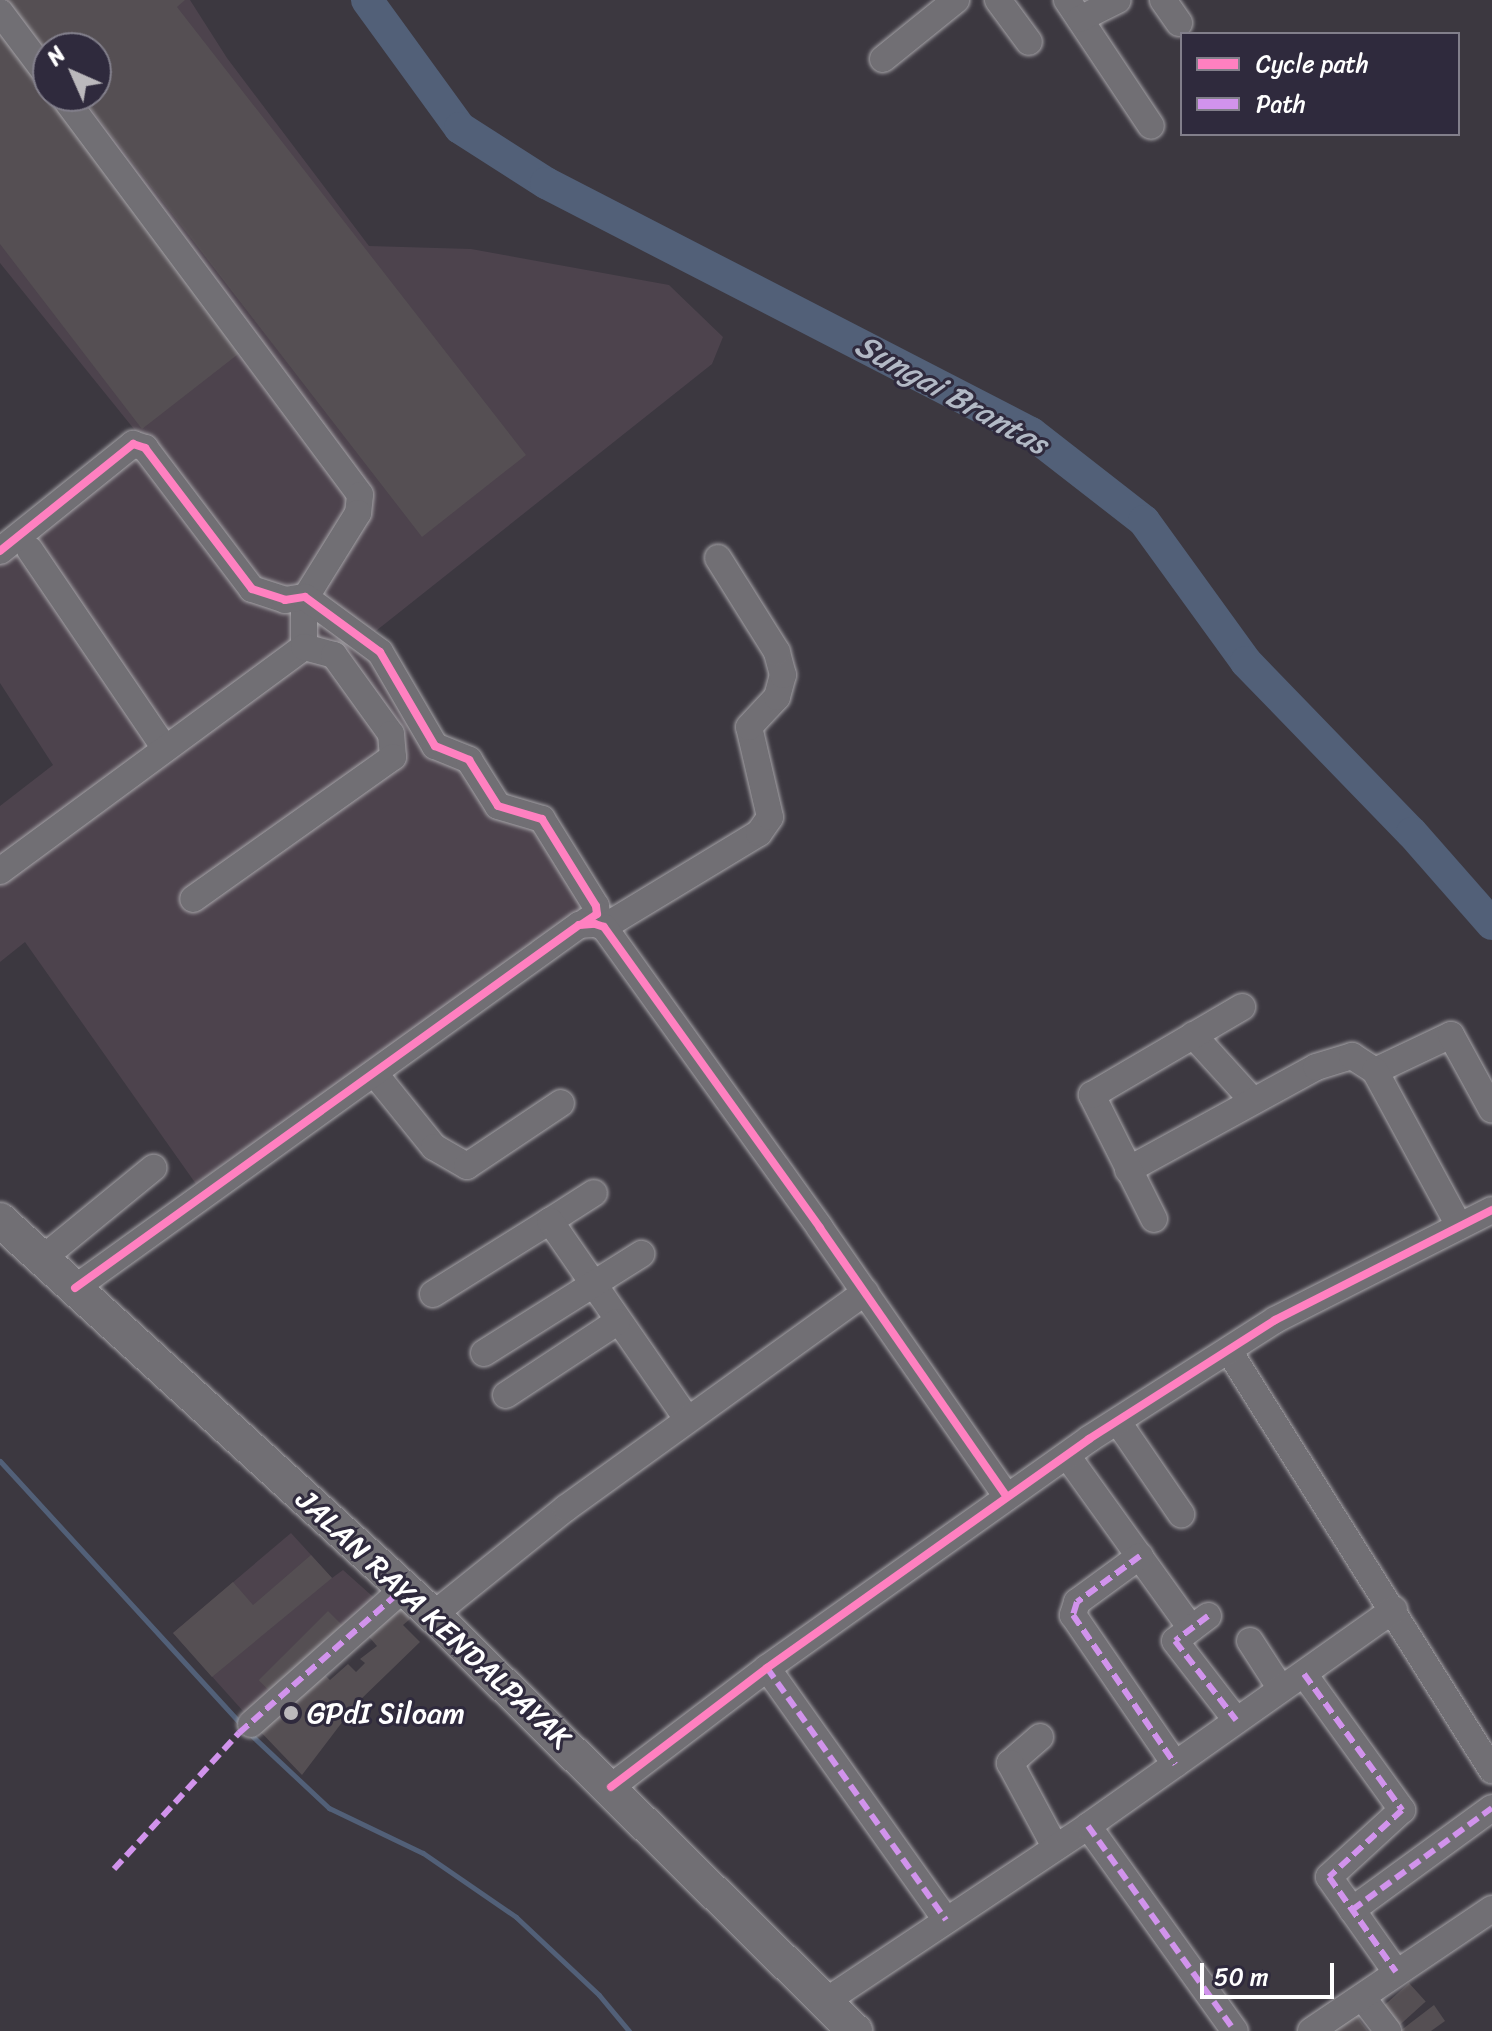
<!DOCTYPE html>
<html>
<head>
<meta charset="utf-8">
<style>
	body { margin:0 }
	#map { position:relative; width:1492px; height:2031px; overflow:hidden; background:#3c3840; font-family:Sriracha,sans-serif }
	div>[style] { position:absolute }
	.built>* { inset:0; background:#4d434d }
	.stream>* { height:5px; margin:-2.5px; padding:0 2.5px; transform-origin:2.5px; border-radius:2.5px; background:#526078 }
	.river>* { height:32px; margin:-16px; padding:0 16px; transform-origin:16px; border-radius:16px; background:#526078 }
	.building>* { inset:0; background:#554f53; transform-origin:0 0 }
	.roads { filter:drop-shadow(0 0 2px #a7a5a9) drop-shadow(0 0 2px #a7a5a9) }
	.minor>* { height:26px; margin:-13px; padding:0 13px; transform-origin:13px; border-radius:13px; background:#716f74 }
	.major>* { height:34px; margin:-17px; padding:0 17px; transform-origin:17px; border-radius:17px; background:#716f74 }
	.quiet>* { height:6px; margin-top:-3px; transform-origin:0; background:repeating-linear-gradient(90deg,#d193ec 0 12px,transparent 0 18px) }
	.cycleway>* { height:8px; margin:-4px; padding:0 4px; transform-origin:4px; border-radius:4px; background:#ff80c0 }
	.dots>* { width:22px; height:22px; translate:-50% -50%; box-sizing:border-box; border:4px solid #2f2a3d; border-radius:50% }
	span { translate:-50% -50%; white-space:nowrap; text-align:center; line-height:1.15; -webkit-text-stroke:6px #2f2a3d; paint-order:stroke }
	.street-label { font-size:30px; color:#fff }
	.poi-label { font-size:30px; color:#fff }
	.left { translate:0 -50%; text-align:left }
	.water-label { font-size:32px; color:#b2b9c5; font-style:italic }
	.legend { position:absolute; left:1180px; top:32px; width:280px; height:104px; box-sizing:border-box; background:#2f2a3d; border:2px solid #827f8b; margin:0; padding:10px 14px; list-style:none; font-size:24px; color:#fff }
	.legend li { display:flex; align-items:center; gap:16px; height:40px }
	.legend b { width:40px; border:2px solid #827f8b }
	.north { position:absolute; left:32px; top:32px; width:80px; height:80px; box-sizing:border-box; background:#2f2a3d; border:2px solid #827f8b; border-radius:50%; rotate:315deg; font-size:22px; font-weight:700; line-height:32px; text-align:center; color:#fff }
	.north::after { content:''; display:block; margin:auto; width:28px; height:36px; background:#bbb9bc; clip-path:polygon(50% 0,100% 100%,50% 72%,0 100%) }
	.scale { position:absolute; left:1200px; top:1963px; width:134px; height:36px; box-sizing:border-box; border:4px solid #fff; border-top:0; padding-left:10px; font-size:24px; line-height:28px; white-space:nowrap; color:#fff; -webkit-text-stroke:6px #2f2a3d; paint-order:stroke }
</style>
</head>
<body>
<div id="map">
	<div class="built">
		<i style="clip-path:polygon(evenodd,0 0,190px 0,227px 58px,369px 246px,471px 249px,669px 285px,723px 337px,712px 364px,367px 638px,269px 589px,242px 563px,0 263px,0 0,48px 48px,96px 48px,96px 96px,48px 96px,48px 48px)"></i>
		<i style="clip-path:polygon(135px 453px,232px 574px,312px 606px,377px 662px,460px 762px,536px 823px,585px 901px,581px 912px,196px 1184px,25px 942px,0 962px,0 806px,53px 765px,0 683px,0 557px)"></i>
		<i style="clip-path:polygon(291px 1533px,332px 1578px,343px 1570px,380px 1603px,251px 1720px,173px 1633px)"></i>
	</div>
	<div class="stream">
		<i style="left:0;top:1461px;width:358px;rotate:47.5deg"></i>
		<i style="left:249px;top:1733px;width:110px;rotate:43.2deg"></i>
		<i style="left:329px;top:1808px;width:104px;rotate:25.6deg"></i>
		<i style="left:423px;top:1853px;width:113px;rotate:34.5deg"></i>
		<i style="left:516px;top:1917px;width:114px;rotate:43.2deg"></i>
		<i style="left:599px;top:1995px;width:47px;rotate:50.2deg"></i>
	</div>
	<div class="river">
		<i style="left:367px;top:0;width:158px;rotate:54deg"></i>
		<i style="left:460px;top:128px;width:102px;rotate:32.6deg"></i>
		<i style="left:546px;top:183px;width:546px;rotate:27.27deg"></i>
		<i style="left:1031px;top:433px;width:143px;rotate:37.9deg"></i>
		<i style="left:1144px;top:521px;width:174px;rotate:54.1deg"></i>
		<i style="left:1246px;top:662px;width:238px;rotate:45.9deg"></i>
		<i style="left:1412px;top:833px;width:121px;rotate:48.7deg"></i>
	</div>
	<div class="building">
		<i style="clip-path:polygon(7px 0,185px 0,177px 7px,526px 455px,422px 537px,81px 96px,96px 96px,96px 48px,48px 48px,48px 53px)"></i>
		<i style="clip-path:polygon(0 30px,246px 348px,142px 429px,0 244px)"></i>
		<i style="clip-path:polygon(311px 1555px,332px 1578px,212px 1677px,173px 1633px,233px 1582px,253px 1605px)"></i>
		<i style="clip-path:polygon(397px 1603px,410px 1619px,403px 1625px,420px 1642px,356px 1704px,302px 1775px,255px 1726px,317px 1667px,330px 1680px,348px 1664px,356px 1672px,365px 1663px,360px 1659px,377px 1646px,363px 1630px)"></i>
		<i style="left:328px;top:1611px;width:30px;height:98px;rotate:45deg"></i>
		<i style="left:1409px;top:1983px;width:25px;height:35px;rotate:48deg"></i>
		<i style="clip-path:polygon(1434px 2005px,1445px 2021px,1431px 2031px,1400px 2031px)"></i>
		<i style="clip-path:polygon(1354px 2012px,1368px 2031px,1330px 2031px)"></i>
	</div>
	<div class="roads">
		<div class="minor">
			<i style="left:998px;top:0;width:52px;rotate:53.6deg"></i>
			<i style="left:1067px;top:0;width:151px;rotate:56.3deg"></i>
			<i style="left:1163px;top:0;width:28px;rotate:55deg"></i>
			<i style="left:0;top:12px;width:80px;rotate:53.1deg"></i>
			<i style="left:1080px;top:19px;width:42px;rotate:-26.6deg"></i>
			<i style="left:883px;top:59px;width:94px;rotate:-38.9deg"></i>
			<i style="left:63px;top:96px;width:497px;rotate:53.3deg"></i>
			<i style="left:360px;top:495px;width:18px;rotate:96deg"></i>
			<i style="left:358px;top:513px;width:102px;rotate:121.8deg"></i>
			<i style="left:304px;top:600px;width:47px;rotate:90deg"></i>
			<i style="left:30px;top:550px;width:237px;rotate:55.8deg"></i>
			<i style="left:0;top:551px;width:171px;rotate:-38.8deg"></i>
			<i style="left:133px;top:444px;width:13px;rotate:18deg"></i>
			<i style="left:145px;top:448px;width:177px;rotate:52.8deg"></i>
			<i style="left:252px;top:589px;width:35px;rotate:18deg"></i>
			<i style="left:285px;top:600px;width:20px;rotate:-9deg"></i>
			<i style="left:305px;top:597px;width:93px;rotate:36.3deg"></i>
			<i style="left:380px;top:652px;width:109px;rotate:59.7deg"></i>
			<i style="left:435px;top:746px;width:37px;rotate:22deg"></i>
			<i style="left:469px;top:760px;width:54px;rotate:57.8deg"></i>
			<i style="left:498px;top:806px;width:46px;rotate:16.5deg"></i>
			<i style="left:542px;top:819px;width:102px;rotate:58.2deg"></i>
			<i style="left:596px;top:906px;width:8px;rotate:83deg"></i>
			<i style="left:597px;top:914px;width:18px;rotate:146deg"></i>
			<i style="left:0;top:871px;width:378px;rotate:-36.4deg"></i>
			<i style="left:304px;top:647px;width:31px;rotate:15deg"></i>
			<i style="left:334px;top:655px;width:97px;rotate:54.2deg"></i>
			<i style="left:391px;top:734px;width:23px;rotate:85deg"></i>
			<i style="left:393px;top:757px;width:245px;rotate:144.6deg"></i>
			<i style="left:604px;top:927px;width:181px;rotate:-31.2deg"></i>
			<i style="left:759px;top:833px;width:19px;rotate:-55deg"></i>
			<i style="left:770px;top:817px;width:92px;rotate:-103.1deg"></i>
			<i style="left:749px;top:727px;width:41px;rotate:-47deg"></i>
			<i style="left:777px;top:697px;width:23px;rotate:-75deg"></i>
			<i style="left:783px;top:675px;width:24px;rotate:-105deg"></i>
			<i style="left:777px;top:652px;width:111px;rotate:-122.1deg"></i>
			<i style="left:1193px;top:1035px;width:89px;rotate:47.7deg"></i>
			<i style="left:1375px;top:1071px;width:84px;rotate:-25.3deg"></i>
			<i style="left:1451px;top:1035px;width:85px;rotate:61.3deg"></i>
			<i style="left:375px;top:1074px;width:94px;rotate:51.1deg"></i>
			<i style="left:434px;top:1147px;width:38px;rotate:30deg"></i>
			<i style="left:467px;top:1166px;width:113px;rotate:-33.8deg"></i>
			<i style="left:1128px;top:1170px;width:214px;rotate:-28.7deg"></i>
			<i style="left:1316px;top:1067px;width:38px;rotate:-17deg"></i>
			<i style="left:1352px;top:1056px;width:27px;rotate:33deg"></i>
			<i style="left:1375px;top:1071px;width:176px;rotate:61.5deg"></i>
			<i style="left:1154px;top:1219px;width:139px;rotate:-116.6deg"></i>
			<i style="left:1092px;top:1095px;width:174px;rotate:-30.4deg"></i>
			<i style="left:550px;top:1221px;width:52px;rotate:-32.5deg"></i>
			<i style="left:42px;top:1259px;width:144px;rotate:-39.3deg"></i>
			<i style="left:75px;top:1288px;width:621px;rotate:-35.76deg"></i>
			<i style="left:579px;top:925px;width:16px;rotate:-4deg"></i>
			<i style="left:595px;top:924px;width:9px;rotate:18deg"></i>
			<i style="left:604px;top:927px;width:370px;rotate:54.3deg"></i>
			<i style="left:820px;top:1228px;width:326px;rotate:55.2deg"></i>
			<i style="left:433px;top:1294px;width:138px;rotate:-32deg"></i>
			<i style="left:550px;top:1221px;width:241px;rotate:55.3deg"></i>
			<i style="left:1229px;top:1351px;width:495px;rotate:57.9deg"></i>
			<i style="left:484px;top:1353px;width:186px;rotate:-32.2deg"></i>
			<i style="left:506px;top:1395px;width:133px;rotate:-33.3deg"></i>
			<i style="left:1118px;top:1422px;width:112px;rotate:55.6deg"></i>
			<i style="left:1068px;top:1457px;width:211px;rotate:54.3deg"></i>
			<i style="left:1140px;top:1556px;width:78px;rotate:143.9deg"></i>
			<i style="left:1077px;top:1602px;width:14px;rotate:107deg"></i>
			<i style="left:1073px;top:1615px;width:181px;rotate:55.6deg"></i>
			<i style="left:433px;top:1615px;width:171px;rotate:-38.8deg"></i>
			<i style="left:566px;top:1508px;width:369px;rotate:-35.8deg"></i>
			<i style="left:1208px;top:1616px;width:41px;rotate:142.9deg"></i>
			<i style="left:1175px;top:1641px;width:100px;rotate:52.3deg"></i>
			<i style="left:1250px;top:1641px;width:57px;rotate:57.1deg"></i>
			<i style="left:767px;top:1668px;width:309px;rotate:54.6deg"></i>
			<i style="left:1304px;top:1674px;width:168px;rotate:54.2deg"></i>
			<i style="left:1402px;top:1810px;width:99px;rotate:137.5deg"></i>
			<i style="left:1329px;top:1877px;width:116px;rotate:54.8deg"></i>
			<i style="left:251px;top:1724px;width:205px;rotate:-41.6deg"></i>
			<i style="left:1040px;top:1737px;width:40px;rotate:139deg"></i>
			<i style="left:1010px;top:1763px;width:95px;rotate:61.8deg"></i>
			<i style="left:611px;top:1787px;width:196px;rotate:-37.3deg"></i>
			<i style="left:767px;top:1668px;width:395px;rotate:-35.4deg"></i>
			<i style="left:1089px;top:1439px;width:221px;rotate:-32.6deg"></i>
			<i style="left:1275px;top:1320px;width:243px;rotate:-26.9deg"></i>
			<i style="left:1088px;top:1826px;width:252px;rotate:54.4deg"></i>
			<i style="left:1352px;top:1910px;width:173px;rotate:-36.1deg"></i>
			<i style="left:1362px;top:1997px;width:43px;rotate:52.6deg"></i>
			<i style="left:826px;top:2001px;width:315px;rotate:-33.7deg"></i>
			<i style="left:1088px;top:1826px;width:375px;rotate:-35.3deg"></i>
			<i style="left:1311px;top:2031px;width:218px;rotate:-34deg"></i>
		</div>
		<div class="major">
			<i style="left:0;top:1220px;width:586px;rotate:42.37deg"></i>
			<i style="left:433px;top:1615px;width:593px;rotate:44.59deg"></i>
		</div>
	</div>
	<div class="quiet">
		<i style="left:1140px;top:1556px;width:78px;rotate:143.9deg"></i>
		<i style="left:1077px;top:1602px;width:14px;rotate:107deg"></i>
		<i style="left:1073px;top:1615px;width:181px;rotate:55.6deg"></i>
		<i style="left:1208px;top:1616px;width:41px;rotate:142.9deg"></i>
		<i style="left:1175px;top:1641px;width:100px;rotate:52.3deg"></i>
		<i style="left:767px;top:1668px;width:309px;rotate:54.6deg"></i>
		<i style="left:1304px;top:1674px;width:168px;rotate:54.2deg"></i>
		<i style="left:1402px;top:1810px;width:99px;rotate:137.5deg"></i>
		<i style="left:1329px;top:1877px;width:116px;rotate:54.8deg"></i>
		<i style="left:1088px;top:1826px;width:252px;rotate:54.4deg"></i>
		<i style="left:114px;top:1869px;width:185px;rotate:-47.4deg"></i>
		<i style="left:239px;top:1733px;width:220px;rotate:-41.3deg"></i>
		<i style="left:1352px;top:1910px;width:173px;rotate:-36.1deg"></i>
	</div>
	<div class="cycleway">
		<i style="left:0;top:551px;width:171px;rotate:-38.8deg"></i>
		<i style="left:133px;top:444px;width:13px;rotate:18deg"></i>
		<i style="left:145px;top:448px;width:177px;rotate:52.8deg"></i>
		<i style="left:252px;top:589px;width:35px;rotate:18deg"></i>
		<i style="left:285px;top:600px;width:20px;rotate:-9deg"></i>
		<i style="left:305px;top:597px;width:93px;rotate:36.3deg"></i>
		<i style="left:380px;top:652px;width:109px;rotate:59.7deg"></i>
		<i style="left:435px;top:746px;width:37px;rotate:22deg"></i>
		<i style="left:469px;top:760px;width:54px;rotate:57.8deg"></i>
		<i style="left:498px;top:806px;width:46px;rotate:16.5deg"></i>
		<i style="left:542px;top:819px;width:102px;rotate:58.2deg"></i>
		<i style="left:596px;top:906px;width:8px;rotate:83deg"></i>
		<i style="left:597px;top:914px;width:18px;rotate:146deg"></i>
		<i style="left:75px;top:1288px;width:621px;rotate:-35.76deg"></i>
		<i style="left:579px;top:925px;width:16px;rotate:-4deg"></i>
		<i style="left:595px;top:924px;width:9px;rotate:18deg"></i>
		<i style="left:604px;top:927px;width:370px;rotate:54.3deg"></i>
		<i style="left:820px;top:1228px;width:326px;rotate:55.2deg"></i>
		<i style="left:611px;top:1787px;width:196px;rotate:-37.3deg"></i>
		<i style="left:767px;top:1668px;width:395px;rotate:-35.4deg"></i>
		<i style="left:1089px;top:1439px;width:221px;rotate:-32.6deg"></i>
		<i style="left:1275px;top:1320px;width:243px;rotate:-26.9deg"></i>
	</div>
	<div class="dots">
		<i style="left:291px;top:1713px;background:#bbb9bc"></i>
	</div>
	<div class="street-label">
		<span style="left:434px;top:1619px;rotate:43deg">JALAN RAYA KENDALPAYAK</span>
	</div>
	<div class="poi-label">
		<span class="left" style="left:307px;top:1713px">GPdI Siloam</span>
	</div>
	<div class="water-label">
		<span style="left:951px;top:395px;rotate:29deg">Sungai Brantas</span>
	</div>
	<ul class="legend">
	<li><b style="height:10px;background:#ff80c0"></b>Cycle path</li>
	<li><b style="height:10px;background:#d193ec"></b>Path</li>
	</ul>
	<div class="north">N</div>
	<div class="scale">50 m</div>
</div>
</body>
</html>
